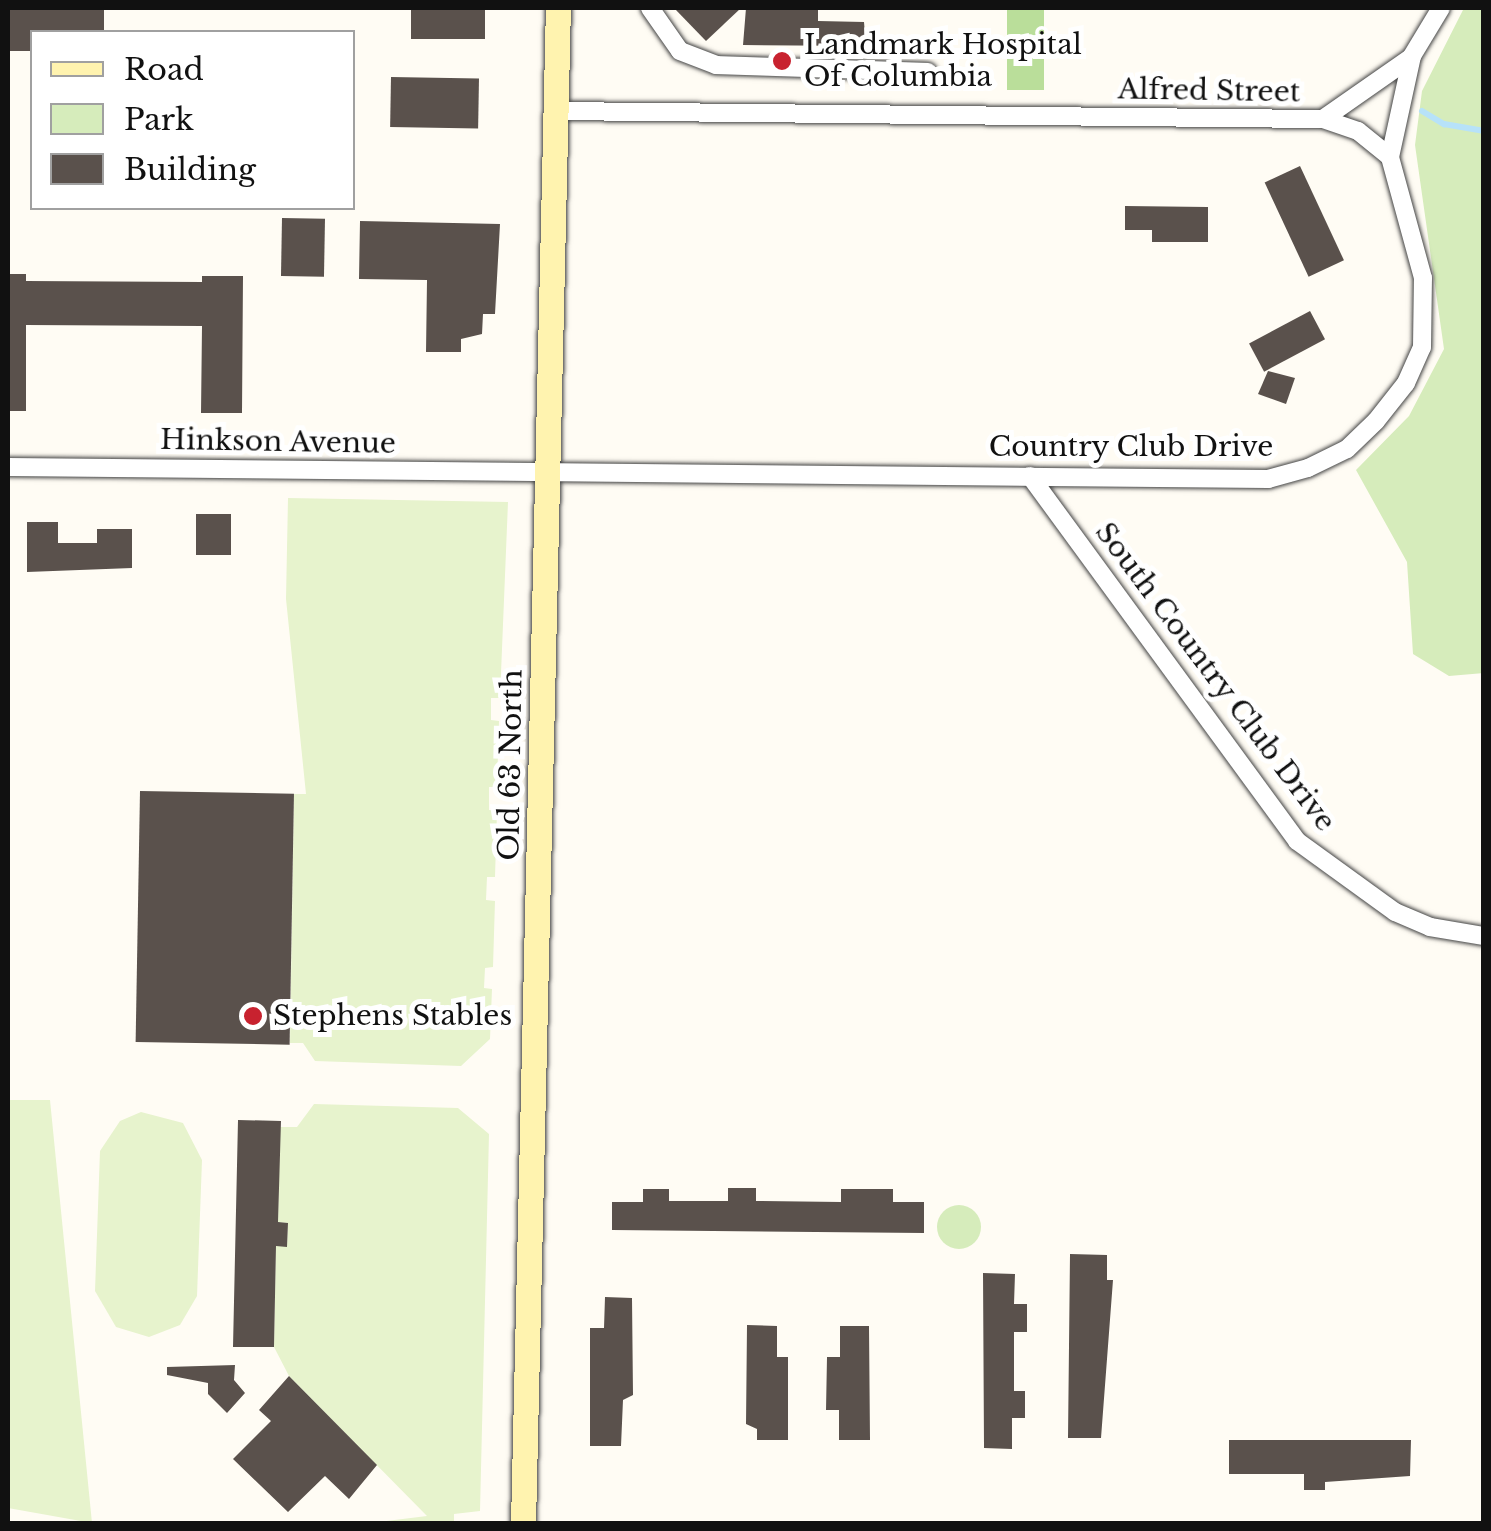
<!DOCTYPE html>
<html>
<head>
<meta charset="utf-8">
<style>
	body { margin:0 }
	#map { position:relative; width:1491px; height:1531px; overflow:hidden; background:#fffcf4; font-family:"Libre Baskerville",serif }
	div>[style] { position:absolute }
	.green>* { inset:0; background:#d6ecbb }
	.round { border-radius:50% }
	.forest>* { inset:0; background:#bade9a; transform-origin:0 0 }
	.pitch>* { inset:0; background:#e7f3cd }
	.stream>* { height:6px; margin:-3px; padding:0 3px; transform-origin:3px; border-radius:3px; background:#b7e2f9 }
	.building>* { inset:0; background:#5a514c; transform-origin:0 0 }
	.roads { filter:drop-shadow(0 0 2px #444) drop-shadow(0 0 2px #444) }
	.street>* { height:18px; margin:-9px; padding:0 9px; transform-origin:9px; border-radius:9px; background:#fff }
	.secondary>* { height:25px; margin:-12.5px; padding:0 12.5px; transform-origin:12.5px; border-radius:12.5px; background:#fff3af }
	.dots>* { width:28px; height:28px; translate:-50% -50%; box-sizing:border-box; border:5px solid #fff; border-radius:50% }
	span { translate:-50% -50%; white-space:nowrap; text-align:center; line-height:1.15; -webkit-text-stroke:10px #fff; paint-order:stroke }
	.poi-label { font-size:28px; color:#111 }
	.left { translate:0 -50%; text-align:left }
	.street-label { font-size:28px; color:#111 }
	.frame { position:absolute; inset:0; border:10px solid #111; pointer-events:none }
	.legend { position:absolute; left:30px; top:30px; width:325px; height:180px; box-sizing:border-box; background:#fff; border:2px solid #a0a0a0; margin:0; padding:12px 18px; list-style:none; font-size:30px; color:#111 }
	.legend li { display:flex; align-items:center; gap:20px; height:50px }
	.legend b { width:50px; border:2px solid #a0a0a0 }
</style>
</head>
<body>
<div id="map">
	<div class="green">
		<i style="clip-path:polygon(1464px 8px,1484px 8px,1484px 673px,1449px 676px,1413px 654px,1407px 562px,1356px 470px,1409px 416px,1444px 349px,1415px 145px,1422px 91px)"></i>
		<i class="round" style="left:937px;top:1205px;width:44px;height:44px"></i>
	</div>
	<div class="forest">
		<i style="left:1007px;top:8px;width:37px;height:82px"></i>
	</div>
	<div class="pitch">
		<i style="clip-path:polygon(288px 498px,508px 502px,500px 698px,491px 698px,491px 720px,499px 721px,497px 787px,489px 787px,489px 810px,497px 811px,495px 877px,487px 877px,486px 900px,495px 901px,493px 967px,485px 968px,484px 988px,492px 989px,490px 1039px,461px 1066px,315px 1061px,303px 1043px,290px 1043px,294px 794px,306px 794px,286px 599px)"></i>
		<i style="clip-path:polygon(8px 1100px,50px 1100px,92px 1523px,8px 1508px)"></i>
		<i style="clip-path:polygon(314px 1104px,458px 1108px,489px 1134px,480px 1511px,454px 1514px,454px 1523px,370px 1523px,427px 1516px,289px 1376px,274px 1347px,276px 1246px,287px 1246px,288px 1223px,278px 1222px,280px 1127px,297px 1127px)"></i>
		<i style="clip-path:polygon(141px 1112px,183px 1123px,202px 1160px,197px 1296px,180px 1325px,149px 1337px,116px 1327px,95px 1291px,100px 1151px,120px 1121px)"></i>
	</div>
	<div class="stream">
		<i style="left:1422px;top:111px;width:26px;rotate:31deg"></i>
		<i style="left:1444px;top:124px;width:41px;rotate:9.9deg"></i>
	</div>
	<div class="building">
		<i style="clip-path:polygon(8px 8px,104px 8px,104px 32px,32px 32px,32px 51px,8px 51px)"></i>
		<i style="left:411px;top:8px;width:74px;height:31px"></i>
		<i style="clip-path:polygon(674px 8px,741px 8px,706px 41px)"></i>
		<i style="clip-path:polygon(746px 8px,818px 8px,818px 21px,864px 22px,866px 46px,743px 45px)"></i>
		<i style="left:391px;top:77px;width:88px;height:50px;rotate:1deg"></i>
		<i style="left:1300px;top:166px;width:104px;height:39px;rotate:65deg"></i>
		<i style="clip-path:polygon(1125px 206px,1208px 207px,1208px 242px,1152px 242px,1152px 230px,1125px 230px)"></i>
		<i style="left:282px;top:218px;width:43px;height:58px;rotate:1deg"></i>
		<i style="clip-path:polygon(360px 221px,500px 224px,495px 314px,483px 314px,482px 334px,461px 339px,461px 352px,426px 352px,427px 280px,359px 279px)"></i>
		<i style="clip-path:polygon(8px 274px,26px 274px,26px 281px,202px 282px,202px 276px,243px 276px,242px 413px,201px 413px,202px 326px,26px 325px,26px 411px,8px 411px)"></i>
		<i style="left:1310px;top:311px;width:32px;height:69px;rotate:62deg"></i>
		<i style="clip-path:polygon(1268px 371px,1295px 378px,1286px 404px,1258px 394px)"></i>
		<i style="left:196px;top:514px;width:35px;height:41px"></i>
		<i style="clip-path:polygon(27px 522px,58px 522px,58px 543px,97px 543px,97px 529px,132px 529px,132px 568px,27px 572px)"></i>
		<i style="left:140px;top:791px;width:154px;height:251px;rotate:1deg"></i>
		<i style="clip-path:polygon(238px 1120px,281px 1121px,278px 1222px,288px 1223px,287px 1247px,276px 1246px,274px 1347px,233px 1347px)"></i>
		<i style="clip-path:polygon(728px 1188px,756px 1188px,756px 1201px,841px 1202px,841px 1189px,893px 1189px,893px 1202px,924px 1202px,924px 1233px,612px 1230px,612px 1202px,643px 1202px,643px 1189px,669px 1189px,669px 1201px,728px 1201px)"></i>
		<i style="clip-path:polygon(1070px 1254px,1107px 1255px,1107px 1280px,1113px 1280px,1101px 1438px,1068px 1438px)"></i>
		<i style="clip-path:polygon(983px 1273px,1015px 1274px,1014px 1304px,1027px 1304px,1027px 1332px,1014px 1332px,1014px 1391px,1025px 1391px,1025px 1418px,1012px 1418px,1012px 1449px,984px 1448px)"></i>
		<i style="clip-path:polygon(605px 1297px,632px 1298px,633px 1395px,623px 1400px,621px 1446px,590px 1446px,590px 1328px,604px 1328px)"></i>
		<i style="clip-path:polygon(747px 1325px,777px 1326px,777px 1357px,788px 1357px,788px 1440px,757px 1440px,757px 1429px,746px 1424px)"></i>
		<i style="clip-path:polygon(840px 1326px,869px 1326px,870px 1440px,839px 1440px,839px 1410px,826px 1410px,827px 1357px,840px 1357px)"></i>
		<i style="clip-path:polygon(235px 1365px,234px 1380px,245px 1393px,227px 1413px,208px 1394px,208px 1383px,167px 1375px,167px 1367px)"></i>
		<i style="clip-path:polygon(289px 1376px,377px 1465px,349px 1499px,325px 1476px,288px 1512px,233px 1459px,271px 1421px,259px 1410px)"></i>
		<i style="clip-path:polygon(1229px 1440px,1411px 1440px,1410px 1476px,1325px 1482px,1325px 1490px,1304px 1490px,1304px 1474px,1229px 1474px)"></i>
	</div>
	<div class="roads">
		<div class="street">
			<i style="left:650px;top:8px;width:52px;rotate:55.1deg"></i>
			<i style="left:680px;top:51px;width:39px;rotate:21deg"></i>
			<i style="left:716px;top:65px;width:212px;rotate:1.9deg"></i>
			<i style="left:555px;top:111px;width:768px;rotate:0.6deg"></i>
			<i style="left:1323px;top:119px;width:37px;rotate:19deg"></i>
			<i style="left:1358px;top:131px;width:41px;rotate:39.1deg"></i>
			<i style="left:1323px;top:119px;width:108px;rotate:-34.9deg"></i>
			<i style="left:8px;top:467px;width:1260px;rotate:0.55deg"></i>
			<i style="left:1268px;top:479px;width:41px;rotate:-15.4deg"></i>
			<i style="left:1308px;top:468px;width:43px;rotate:-26deg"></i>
			<i style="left:1347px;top:449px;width:40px;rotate:-44deg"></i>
			<i style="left:1376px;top:421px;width:48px;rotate:-51.7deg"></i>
			<i style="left:1406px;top:383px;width:39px;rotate:-66deg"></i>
			<i style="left:1422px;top:347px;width:69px;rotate:-89.2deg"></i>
			<i style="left:1423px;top:278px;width:125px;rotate:-105.3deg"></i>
			<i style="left:1390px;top:157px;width:103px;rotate:-77.7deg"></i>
			<i style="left:1412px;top:56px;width:56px;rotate:-58.9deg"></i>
			<i style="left:1030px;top:476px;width:452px;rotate:53.8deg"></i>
			<i style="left:1297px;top:841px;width:121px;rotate:35.9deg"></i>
			<i style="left:1395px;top:912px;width:38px;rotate:23deg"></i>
			<i style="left:1430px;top:927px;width:55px;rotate:9.5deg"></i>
		</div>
		<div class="secondary">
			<i style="left:523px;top:1524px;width:1516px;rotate:-88.68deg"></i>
		</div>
	</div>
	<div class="dots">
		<i style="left:782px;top:61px;background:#c8222f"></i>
		<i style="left:253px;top:1016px;background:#c8222f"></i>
	</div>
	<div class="poi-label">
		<span class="left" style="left:804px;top:61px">Landmark Hospital<br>Of Columbia</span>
		<span class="left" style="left:273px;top:1016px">Stephens Stables</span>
	</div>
	<div class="street-label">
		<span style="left:1209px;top:91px;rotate:1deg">Alfred Street</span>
		<span style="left:278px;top:442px;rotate:1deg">Hinkson Avenue</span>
		<span style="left:1131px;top:447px">Country Club Drive</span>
		<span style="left:1215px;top:677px;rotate:53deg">South Country Club Drive</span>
		<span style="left:511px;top:765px;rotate:-89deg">Old 63 North</span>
	</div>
	<div class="frame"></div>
	<ul class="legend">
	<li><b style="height:12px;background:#fff3af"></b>Road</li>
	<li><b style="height:28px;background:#d6ecbb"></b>Park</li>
	<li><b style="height:28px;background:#5a514c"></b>Building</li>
	</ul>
</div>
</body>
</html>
